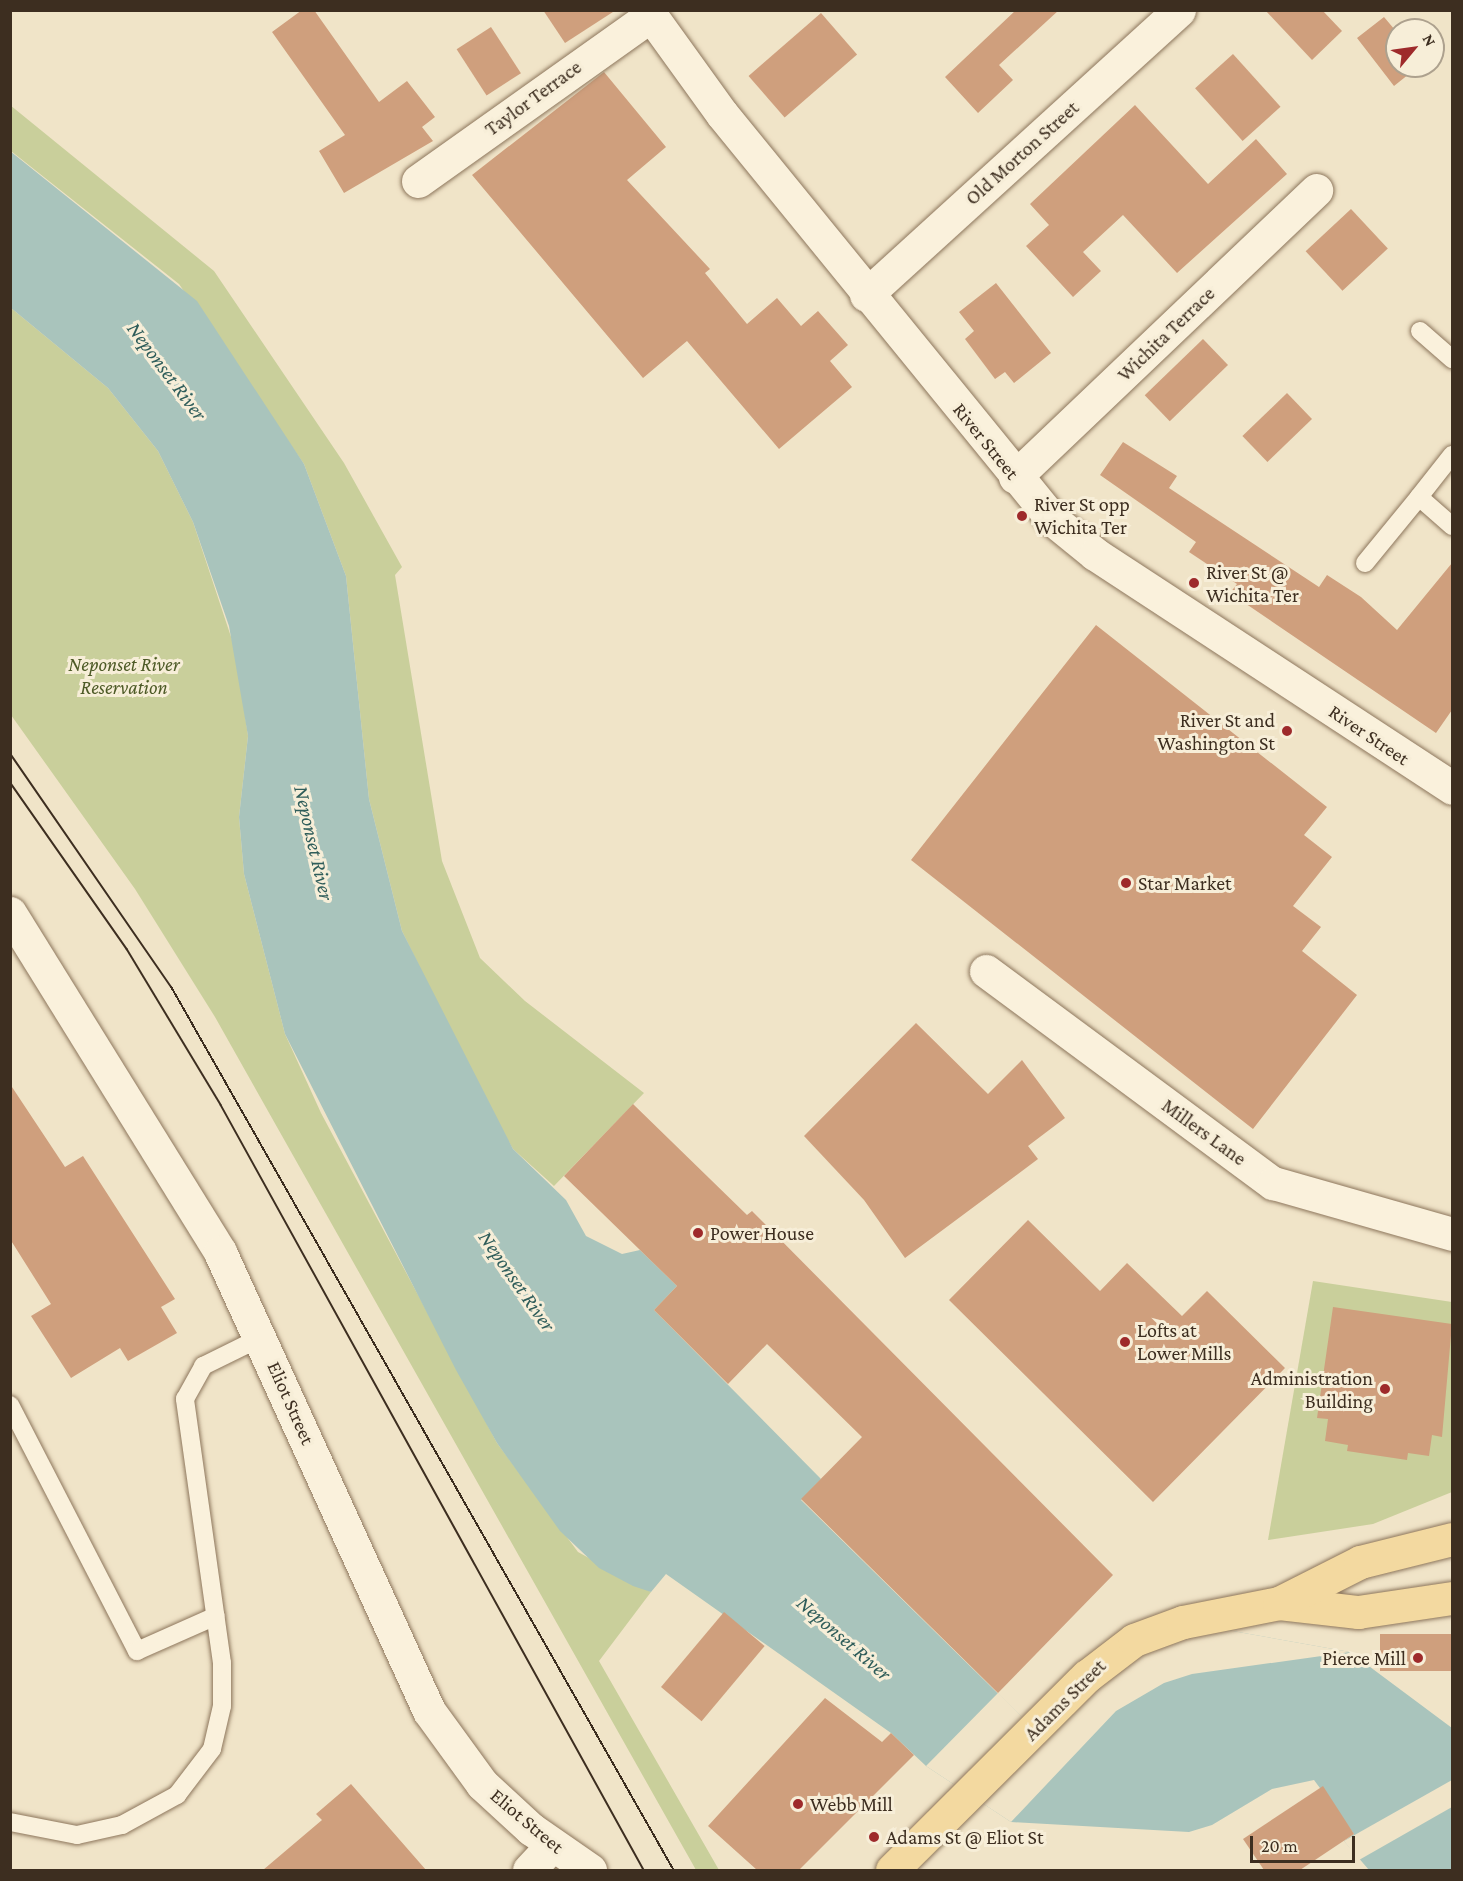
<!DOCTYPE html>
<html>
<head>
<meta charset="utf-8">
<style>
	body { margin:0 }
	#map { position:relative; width:1463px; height:1881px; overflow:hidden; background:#f0e4c8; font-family:"Crimson Pro",serif }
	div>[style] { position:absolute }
	.green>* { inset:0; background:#c9cf9b }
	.water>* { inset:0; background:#a9c4bc }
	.pier>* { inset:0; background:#f0e4c8 }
	.building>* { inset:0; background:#cf9f7d; transform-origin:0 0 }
	.roads { filter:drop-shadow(0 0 2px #8d765c) drop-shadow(0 0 2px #8d765c) }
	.service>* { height:18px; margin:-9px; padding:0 9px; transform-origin:9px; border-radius:9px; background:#faf1dc }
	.minor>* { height:33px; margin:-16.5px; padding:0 16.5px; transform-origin:16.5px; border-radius:16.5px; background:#faf1dc }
	.tertiary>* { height:33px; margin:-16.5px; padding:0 16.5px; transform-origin:16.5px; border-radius:16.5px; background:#faf1dc }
	.secondary>* { height:33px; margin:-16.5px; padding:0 16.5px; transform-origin:16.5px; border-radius:16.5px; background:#faf1dc }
	.primary>* { height:33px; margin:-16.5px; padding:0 16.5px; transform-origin:16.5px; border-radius:16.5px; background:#f3d9a0 }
	.tram>* { height:1.5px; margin:-0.75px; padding:0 0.75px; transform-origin:0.75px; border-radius:0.75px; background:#3d2e20 }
	.dots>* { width:16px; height:16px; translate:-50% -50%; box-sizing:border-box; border:3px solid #f7eed8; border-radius:50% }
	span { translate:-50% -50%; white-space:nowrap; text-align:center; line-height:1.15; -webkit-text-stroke:6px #f7eed8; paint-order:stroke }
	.street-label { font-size:20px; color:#3d2e20 }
	.poi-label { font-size:20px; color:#3d2e20 }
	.left { translate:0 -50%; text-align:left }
	.right { translate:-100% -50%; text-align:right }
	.park-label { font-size:20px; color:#4d5a26; font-style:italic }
	.water-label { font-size:21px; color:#2f5d5a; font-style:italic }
	.frame { position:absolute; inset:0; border:12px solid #3d2e20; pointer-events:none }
	.north { position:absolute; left:1385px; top:18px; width:60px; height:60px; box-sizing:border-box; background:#f7eed8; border:2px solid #ada18e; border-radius:50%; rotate:61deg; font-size:16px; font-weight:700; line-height:24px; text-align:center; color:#3d2e20 }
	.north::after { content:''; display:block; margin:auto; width:21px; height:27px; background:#9e2a2b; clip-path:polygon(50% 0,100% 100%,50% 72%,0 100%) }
	.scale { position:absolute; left:1250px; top:1836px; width:105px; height:27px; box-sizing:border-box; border:3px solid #3d2e20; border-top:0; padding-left:8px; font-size:18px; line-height:21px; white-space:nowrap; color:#3d2e20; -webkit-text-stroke:4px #f7eed8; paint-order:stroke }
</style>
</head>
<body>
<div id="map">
	<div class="green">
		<i style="clip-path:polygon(10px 105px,214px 271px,344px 463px,402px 567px,395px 575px,442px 861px,480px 958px,525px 1001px,644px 1093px,554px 1186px,513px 1149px,490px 1110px,402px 931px,369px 799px,346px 576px,304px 464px,179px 284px,11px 151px)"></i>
		<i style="clip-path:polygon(11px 308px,108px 388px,158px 451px,193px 522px,236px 652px,248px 736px,239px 817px,244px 874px,285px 1034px,321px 1113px,497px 1443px,578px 1552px,651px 1592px,599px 1661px,719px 1870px,696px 1870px,215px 1017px,135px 889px,11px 715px)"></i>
		<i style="clip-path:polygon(1313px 1281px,1452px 1302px,1452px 1492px,1373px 1524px,1268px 1540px)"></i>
	</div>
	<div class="water">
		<i style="clip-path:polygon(10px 151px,197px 301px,304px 464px,346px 576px,369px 799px,402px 931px,513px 1149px,566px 1200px,586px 1236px,622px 1254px,640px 1250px,677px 1286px,654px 1310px,821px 1479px,801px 1500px,1033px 1728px,1171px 1620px,1350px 1652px,1452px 1728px,1452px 1870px,1369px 1870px,1344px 1841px,1354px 1834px,1314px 1780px,1272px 1789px,1212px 1825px,1189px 1832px,1011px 1822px,926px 1766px,891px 1733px,666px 1574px,651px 1592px,633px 1586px,599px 1568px,560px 1531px,497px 1443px,456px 1370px,285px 1034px,244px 874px,239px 817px,248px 736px,229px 626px,193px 522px,158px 451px,108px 388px,11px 308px)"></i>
	</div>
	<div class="pier">
		<i style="clip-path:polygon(1171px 1620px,1350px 1652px,1192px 1674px,1164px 1683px,1116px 1711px,1011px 1822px,926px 1766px,998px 1693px,1033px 1728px)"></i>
		<i style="clip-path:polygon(1452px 1780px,1452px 1807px,1359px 1860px,1344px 1841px)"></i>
	</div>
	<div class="building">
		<i style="clip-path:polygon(302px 10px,314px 10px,379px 102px,407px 81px,435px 117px,422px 127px,433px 141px,344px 193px,319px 151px,345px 135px,272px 32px)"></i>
		<i style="clip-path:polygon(543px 10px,616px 10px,565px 43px)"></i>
		<i style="clip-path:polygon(1016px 10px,1059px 10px,999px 65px,1013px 80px,978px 113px,945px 77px)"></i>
		<i style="clip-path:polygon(1265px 10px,1322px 10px,1342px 31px,1312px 60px)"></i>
		<i style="left:821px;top:13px;width:55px;height:96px;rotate:49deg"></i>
		<i style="clip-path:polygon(1384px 17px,1395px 30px,1404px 22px,1410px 30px,1397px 30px,1397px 66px,1419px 66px,1394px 86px,1357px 38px)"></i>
		<i style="left:491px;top:27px;width:55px;height:41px;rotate:57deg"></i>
		<i style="left:1233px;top:54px;width:71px;height:51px;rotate:48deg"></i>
		<i style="clip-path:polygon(604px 72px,666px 147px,627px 180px,710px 269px,705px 273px,747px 324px,777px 298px,801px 326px,818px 311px,848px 345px,830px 361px,852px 387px,779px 449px,687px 341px,643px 378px,472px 175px)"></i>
		<i style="clip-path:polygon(1135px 105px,1208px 184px,1256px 139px,1287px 174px,1177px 273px,1123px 215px,1083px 252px,1101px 271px,1073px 297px,1026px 246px,1049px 225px,1030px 204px)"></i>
		<i style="left:1351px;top:209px;width:54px;height:62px;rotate:47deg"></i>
		<i style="clip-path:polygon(996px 283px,1051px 353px,1014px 383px,1005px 372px,995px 379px,965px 339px,974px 331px,959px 312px)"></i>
		<i style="left:1203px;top:339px;width:36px;height:81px;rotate:46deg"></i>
		<i style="left:1287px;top:393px;width:36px;height:62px;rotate:46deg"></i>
		<i style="clip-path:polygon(1123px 442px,1177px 476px,1169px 488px,1319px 587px,1327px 575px,1361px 597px,1397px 630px,1452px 563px,1452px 710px,1436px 733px,1230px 593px,1237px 584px,1189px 552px,1196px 542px,1100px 475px)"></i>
		<i style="clip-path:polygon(1096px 625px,1327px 807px,1304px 835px,1332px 857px,1293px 906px,1321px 927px,1302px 951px,1357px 995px,1253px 1129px,911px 860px)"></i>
		<i style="clip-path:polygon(916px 1023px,988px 1094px,1022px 1060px,1065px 1118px,1028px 1146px,1038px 1159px,905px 1258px,864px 1200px,804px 1136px)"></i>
		<i style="clip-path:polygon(10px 1084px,65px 1167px,83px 1156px,175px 1299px,161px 1307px,177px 1333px,128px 1361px,120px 1348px,71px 1378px,31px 1316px,51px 1304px,10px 1239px)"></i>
		<i style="clip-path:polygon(633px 1104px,747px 1215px,752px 1211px,1113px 1575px,998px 1693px,801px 1499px,862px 1437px,767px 1344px,728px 1384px,654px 1310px,677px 1286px,564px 1176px)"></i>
		<i style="clip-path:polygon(1028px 1220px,1100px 1291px,1127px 1263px,1182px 1316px,1207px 1291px,1285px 1368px,1153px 1502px,949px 1300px)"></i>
		<i style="clip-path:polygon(1333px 1307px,1452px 1324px,1442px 1437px,1432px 1435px,1429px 1456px,1408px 1453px,1407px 1460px,1347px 1451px,1348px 1445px,1325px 1441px,1328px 1419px,1317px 1418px)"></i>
		<i style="left:724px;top:1612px;width:53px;height:98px;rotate:40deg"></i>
		<i style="left:1452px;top:1634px;width:37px;height:72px;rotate:90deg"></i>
		<i style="clip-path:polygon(825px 1698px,882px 1742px,891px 1733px,914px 1755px,799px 1870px,757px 1870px,708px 1826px)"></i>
		<i style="clip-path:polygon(351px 1784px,426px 1870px,263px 1870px,322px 1820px,316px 1814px)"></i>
		<i style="clip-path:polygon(1323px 1786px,1354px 1834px,1300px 1870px,1264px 1870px,1243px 1839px)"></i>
	</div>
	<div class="roads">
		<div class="service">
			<i style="left:1420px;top:331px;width:43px;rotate:41.2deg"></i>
			<i style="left:1452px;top:455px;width:53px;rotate:128.2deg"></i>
			<i style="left:1419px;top:497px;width:44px;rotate:41.3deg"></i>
			<i style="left:1365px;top:563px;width:85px;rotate:-50.7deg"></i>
			<i style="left:10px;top:1405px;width:277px;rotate:62.7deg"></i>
			<i style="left:137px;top:1651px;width:86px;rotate:-23.9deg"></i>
			<i style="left:10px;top:1822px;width:68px;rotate:11deg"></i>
			<i style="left:77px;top:1835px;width:46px;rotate:-12.5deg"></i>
			<i style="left:122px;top:1825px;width:63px;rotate:-28.6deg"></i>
			<i style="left:177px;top:1795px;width:58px;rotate:-52.7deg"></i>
			<i style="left:212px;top:1749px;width:44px;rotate:-76.9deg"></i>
			<i style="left:222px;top:1706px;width:43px;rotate:-90deg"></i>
			<i style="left:222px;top:1663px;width:267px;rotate:-98deg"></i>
			<i style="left:185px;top:1399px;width:38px;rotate:-61deg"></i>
			<i style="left:203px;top:1366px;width:66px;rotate:-26.2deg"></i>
		</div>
		<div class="minor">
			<i style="left:418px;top:181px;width:285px;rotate:-35.4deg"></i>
			<i style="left:866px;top:295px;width:423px;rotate:-42.3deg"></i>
			<i style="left:1015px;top:477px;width:416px;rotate:-43.6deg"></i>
			<i style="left:986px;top:971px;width:357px;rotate:36.5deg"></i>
			<i style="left:1273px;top:1183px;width:186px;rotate:15.9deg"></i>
			<i style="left:529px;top:1870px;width:34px;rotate:-47deg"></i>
		</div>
		<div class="tertiary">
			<i style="left:10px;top:913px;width:399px;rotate:58.2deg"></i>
			<i style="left:220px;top:1252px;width:504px;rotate:65.52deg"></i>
			<i style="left:429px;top:1711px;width:90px;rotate:54deg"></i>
			<i style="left:482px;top:1784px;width:67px;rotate:42.6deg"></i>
			<i style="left:531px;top:1829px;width:72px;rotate:34.8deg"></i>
		</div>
		<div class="secondary">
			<i style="left:647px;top:10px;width:128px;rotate:54.2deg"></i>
			<i style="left:722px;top:114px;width:522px;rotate:50.83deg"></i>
			<i style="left:1052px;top:519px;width:55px;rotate:39.1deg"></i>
			<i style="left:1095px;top:554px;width:427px;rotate:33.2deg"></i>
		</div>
		<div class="primary">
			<i style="left:1279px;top:1603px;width:80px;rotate:6.5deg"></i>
			<i style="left:1358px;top:1612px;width:95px;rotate:-8.5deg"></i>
			<i style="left:892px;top:1870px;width:275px;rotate:-44.9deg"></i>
			<i style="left:1087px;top:1676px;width:59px;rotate:-37.5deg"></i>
			<i style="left:1134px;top:1640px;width:52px;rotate:-20.2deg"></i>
			<i style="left:1183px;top:1622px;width:98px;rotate:-11.2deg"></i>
			<i style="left:1279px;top:1603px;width:91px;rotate:-26.8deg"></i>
			<i style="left:1360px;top:1562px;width:95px;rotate:-14deg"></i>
		</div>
	</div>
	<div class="tram">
		<i style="left:10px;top:753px;width:283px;rotate:55.4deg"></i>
		<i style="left:171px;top:986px;width:1017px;rotate:60.36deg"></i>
		<i style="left:10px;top:782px;width:204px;rotate:55deg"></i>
		<i style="left:127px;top:949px;width:182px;rotate:58.9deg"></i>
		<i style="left:221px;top:1105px;width:874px;rotate:61.06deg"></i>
	</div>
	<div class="dots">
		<i style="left:1022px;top:516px;background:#9e2a2b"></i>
		<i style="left:1194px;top:583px;background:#9e2a2b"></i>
		<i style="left:1287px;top:731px;background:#9e2a2b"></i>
		<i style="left:1126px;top:883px;background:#9e2a2b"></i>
		<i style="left:698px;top:1233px;background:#9e2a2b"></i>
		<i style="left:1125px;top:1342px;background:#9e2a2b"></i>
		<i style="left:1385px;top:1389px;background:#9e2a2b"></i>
		<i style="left:1418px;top:1658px;background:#9e2a2b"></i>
		<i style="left:798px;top:1804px;background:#9e2a2b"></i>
		<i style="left:874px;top:1837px;background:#9e2a2b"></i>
	</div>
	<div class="street-label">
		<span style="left:533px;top:98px;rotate:-36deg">Taylor Terrace</span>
		<span style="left:1022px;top:153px;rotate:-42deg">Old Morton Street</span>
		<span style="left:1166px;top:334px;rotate:-44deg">Wichita Terrace</span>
		<span style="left:986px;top:441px;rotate:51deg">River Street</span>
		<span style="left:1369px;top:735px;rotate:34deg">River Street</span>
		<span style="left:1204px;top:1132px;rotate:36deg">Millers Lane</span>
		<span style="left:291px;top:1403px;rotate:66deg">Eliot Street</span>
		<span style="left:1065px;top:1700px;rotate:-45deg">Adams Street</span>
		<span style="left:527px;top:1821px;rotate:40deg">Eliot Street</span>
	</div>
	<div class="poi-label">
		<span class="left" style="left:1034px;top:516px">River St opp<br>Wichita Ter</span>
		<span class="left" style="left:1206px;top:584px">River St @<br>Wichita Ter</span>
		<span class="right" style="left:1275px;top:732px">River St and<br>Washington St</span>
		<span class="left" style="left:1138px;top:883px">Star Market</span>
		<span class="left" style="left:710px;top:1233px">Power House</span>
		<span class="left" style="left:1137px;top:1342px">Lofts at<br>Lower Mills</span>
		<span class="right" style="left:1373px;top:1390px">Administration<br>Building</span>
		<span class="right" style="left:1406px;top:1658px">Pierce Mill</span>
		<span class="left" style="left:810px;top:1804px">Webb Mill</span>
		<span class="left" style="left:886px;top:1837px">Adams St @ Eliot St</span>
	</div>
	<div class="park-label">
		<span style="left:124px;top:676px">Neponset River<br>Reservation</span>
	</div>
	<div class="water-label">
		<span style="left:167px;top:371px;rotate:53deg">Neponset River</span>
		<span style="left:314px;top:843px;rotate:77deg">Neponset River</span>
		<span style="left:517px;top:1281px;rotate:55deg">Neponset River</span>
		<span style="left:844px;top:1638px;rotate:41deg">Neponset River</span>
	</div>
	<div class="frame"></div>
	<div class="north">N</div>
	<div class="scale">20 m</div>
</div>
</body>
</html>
